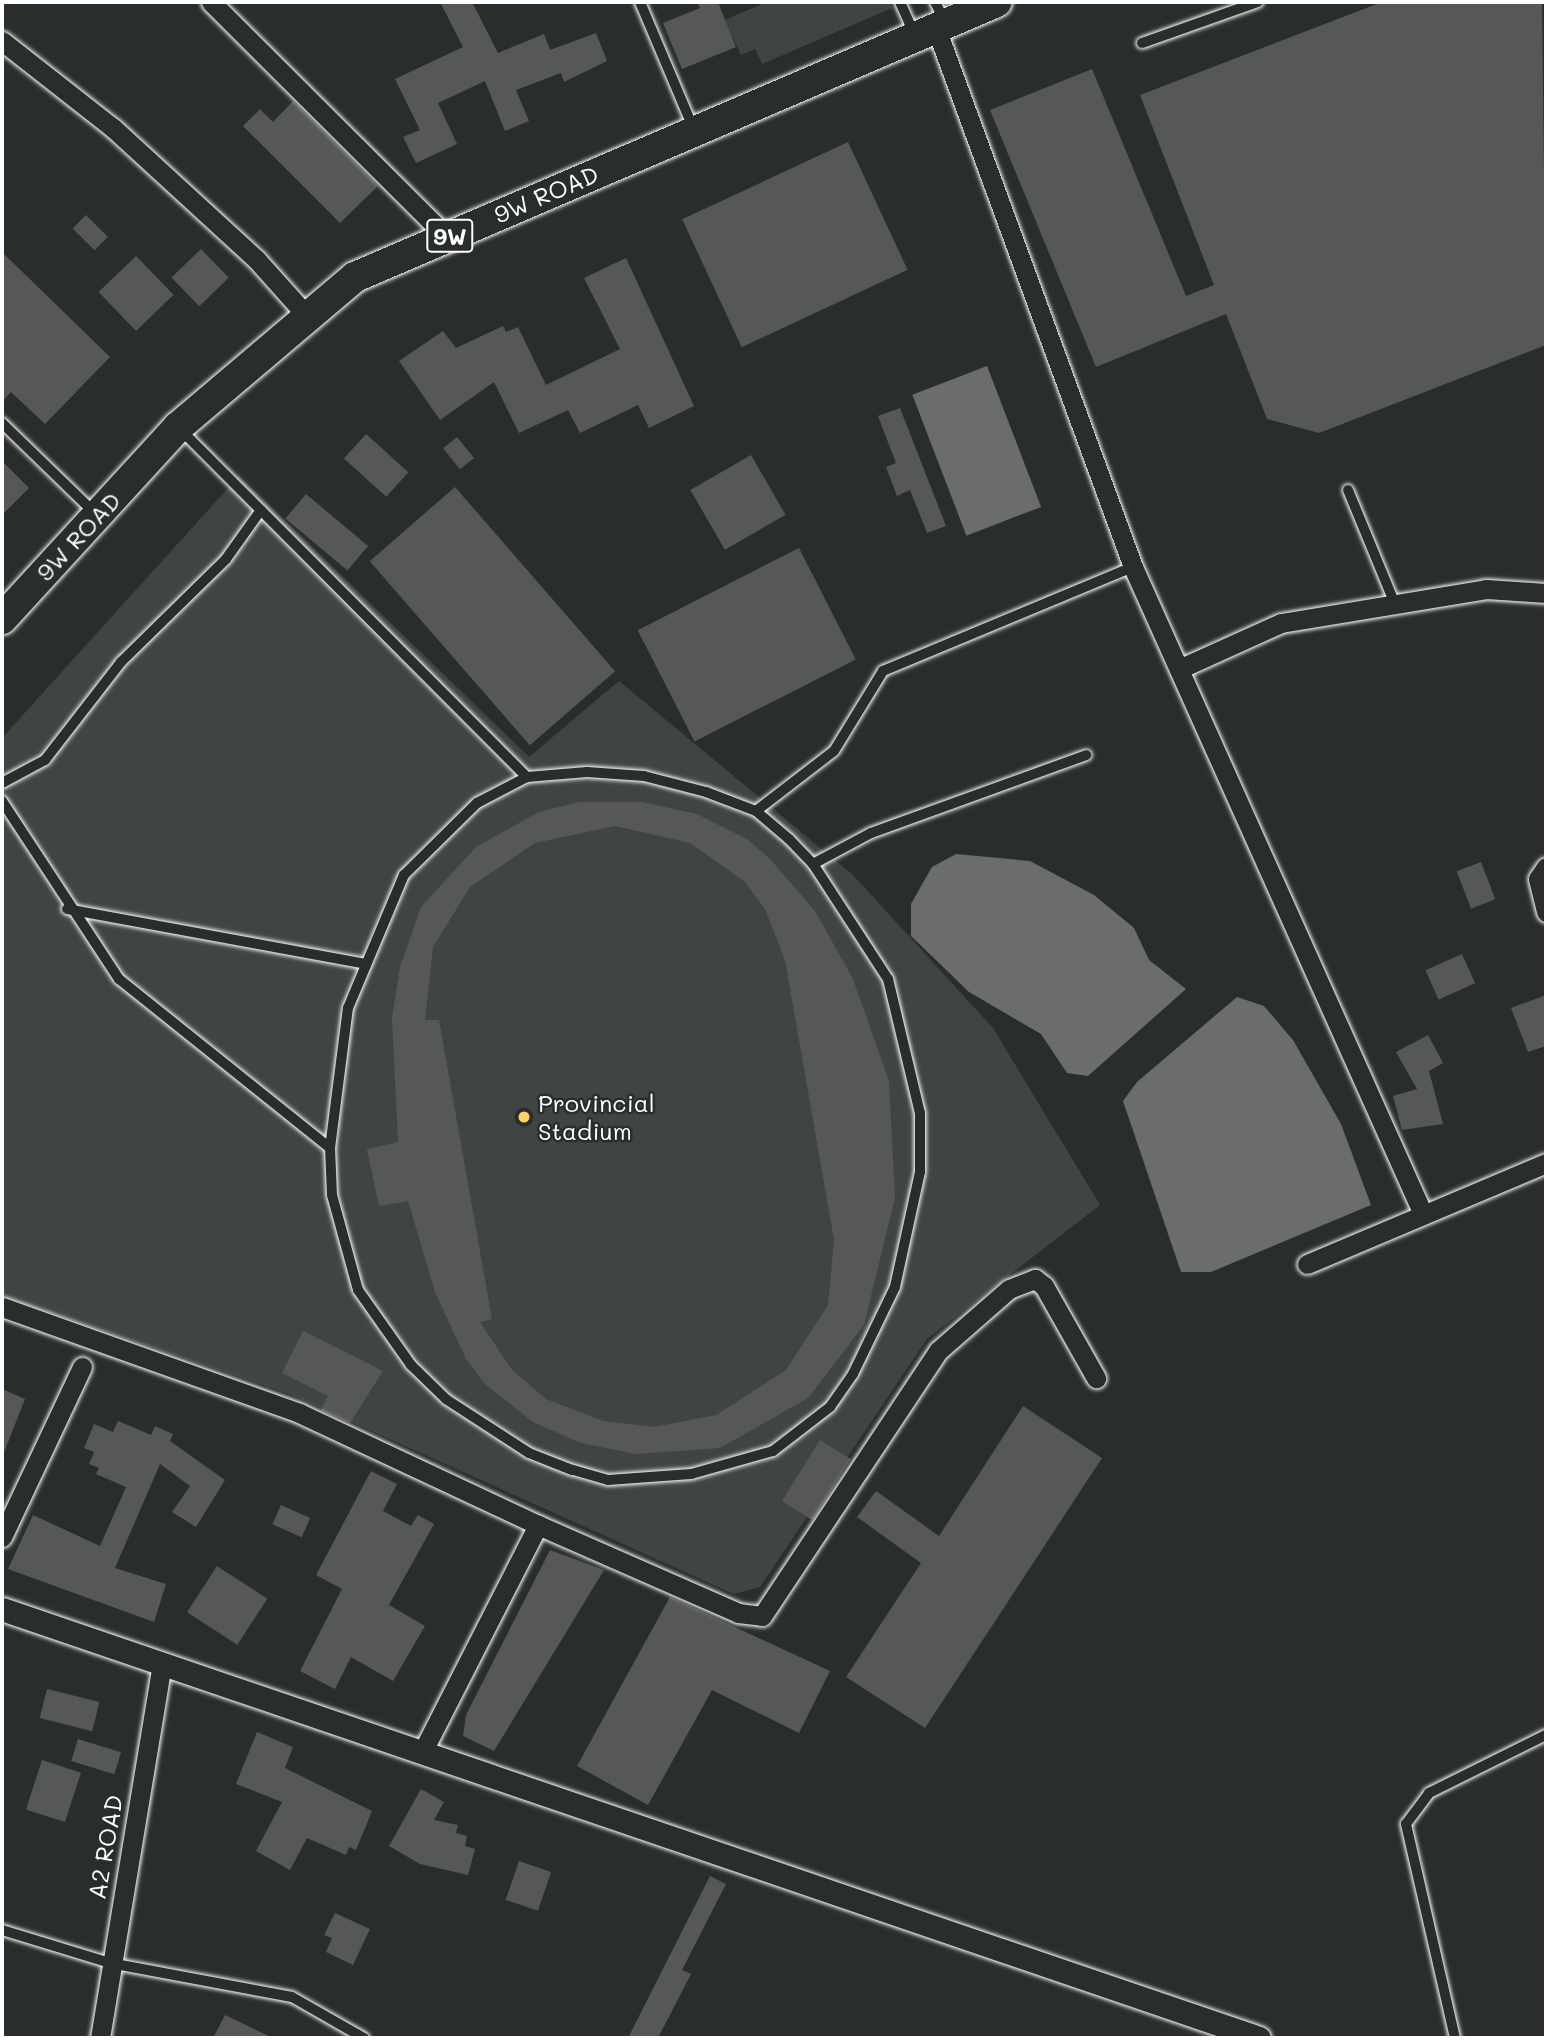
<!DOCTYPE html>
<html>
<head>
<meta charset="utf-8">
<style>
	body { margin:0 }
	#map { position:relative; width:1548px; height:2040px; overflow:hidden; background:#2a2d2e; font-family:Mali,sans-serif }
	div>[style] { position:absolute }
	.green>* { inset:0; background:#414445 }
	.water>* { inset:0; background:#6a6c6d; transform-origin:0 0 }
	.building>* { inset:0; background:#555758; transform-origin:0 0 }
	.roads { filter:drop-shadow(0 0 2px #fff) drop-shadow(0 0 2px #fff) }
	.service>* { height:10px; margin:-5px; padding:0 5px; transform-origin:5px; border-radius:5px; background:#2a2d2e }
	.minor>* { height:19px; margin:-9.5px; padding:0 9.5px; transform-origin:9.5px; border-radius:9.5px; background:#2a2d2e }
	.tertiary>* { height:23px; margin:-11.5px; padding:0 11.5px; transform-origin:11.5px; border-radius:11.5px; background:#2a2d2e }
	.primary>* { height:30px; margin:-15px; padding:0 15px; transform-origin:15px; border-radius:15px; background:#2a2d2e }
	.dots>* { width:19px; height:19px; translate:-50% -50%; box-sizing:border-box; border:4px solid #2a2d2e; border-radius:50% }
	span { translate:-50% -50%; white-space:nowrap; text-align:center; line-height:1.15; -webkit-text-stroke:5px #2a2d2e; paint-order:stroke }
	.shield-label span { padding:2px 5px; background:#2a2d2e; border:2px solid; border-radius:5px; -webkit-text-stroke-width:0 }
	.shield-label { font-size:23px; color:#fff; font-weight:700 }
	.street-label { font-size:24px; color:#fff }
	.poi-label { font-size:24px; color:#fff }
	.left { translate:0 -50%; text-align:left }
	.frame { position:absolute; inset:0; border:4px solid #fff; pointer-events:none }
</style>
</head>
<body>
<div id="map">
	<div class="green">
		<i style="clip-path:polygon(766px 2px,889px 2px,892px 8px,762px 64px,755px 49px,741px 55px,725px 20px)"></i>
		<i style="clip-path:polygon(239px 476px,529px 757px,619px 681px,853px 875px,993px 1028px,1100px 1205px,927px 1339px,760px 1587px,734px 1594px,290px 1394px,2px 1296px,2px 738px)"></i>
	</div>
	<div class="water">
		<i style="left:987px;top:366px;width:151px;height:80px;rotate:69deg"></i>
		<i style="clip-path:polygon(956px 854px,1030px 861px,1094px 895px,1134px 928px,1149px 960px,1186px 989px,1088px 1076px,1067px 1073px,1041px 1034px,969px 992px,911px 936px,911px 904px,932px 867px)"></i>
		<i style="clip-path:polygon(1237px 997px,1264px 1006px,1293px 1040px,1341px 1124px,1371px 1205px,1211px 1272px,1181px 1272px,1123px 1101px,1137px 1082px)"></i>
	</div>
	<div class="building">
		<i style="clip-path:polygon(440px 2px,472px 2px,498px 53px,544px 34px,550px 50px,596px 33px,607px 61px,564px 82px,561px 73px,516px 90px,529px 121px,505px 131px,485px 81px,438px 103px,457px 144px,416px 163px,403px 137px,420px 130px,395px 79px,463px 47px)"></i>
		<i style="clip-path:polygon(697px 2px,718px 2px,736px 47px,682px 69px,663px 23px,700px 8px)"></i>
		<i style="clip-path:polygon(1382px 2px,1542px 2px,1546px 345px,1319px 433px,1267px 419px,1226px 314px,1096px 367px,990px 110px,1092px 69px,1186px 296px,1214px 285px,1140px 95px)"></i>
		<i style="clip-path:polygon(293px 101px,378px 186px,340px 223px,243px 126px,260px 109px,273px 122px)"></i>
		<i style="left:848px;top:142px;width:141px;height:183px;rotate:65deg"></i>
		<i style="left:86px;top:215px;width:31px;height:19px;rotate:45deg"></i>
		<i style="left:201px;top:249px;width:40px;height:41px;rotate:46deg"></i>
		<i style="clip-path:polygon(2px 252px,110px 357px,45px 424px,11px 392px,2px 402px)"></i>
		<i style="left:136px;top:256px;width:54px;height:52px;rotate:46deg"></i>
		<i style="clip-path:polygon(626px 258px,694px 406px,649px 428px,638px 405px,580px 433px,568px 410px,519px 433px,494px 382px,440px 420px,399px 361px,443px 331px,456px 348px,503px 326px,506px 332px,518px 327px,546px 385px,620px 349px,584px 278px)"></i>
		<i style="clip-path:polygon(900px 408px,946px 526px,927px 533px,910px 490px,897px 496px,886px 467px,896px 463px,878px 416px)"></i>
		<i style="left:366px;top:434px;width:57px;height:33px;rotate:42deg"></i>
		<i style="left:457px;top:437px;width:27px;height:18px;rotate:51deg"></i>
		<i style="left:751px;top:455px;width:69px;height:70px;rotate:60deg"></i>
		<i style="clip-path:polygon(2px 461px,29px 488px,2px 515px)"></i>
		<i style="left:455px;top:487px;width:244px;height:113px;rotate:49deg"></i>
		<i style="left:306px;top:494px;width:81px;height:32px;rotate:40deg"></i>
		<i style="left:799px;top:548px;width:125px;height:181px;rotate:63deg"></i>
		<i style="clip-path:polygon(evenodd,579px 802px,642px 802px,697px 814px,747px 839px,770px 859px,815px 911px,853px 979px,889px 1081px,895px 1198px,864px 1325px,808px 1398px,720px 1448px,636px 1454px,581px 1443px,533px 1422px,485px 1384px,466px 1359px,435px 1292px,408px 1201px,379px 1206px,367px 1149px,398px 1142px,392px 1018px,400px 967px,421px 907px,476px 847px,539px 812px,579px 802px,615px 826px,690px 843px,745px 882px,765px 909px,785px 960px,834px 1240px,828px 1305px,786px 1370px,716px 1415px,654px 1427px,603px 1421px,546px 1399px,512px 1370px,480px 1322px,492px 1319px,439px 1020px,425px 1020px,433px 947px,470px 887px,535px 843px,615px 826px)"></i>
		<i style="left:1481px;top:862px;width:40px;height:26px;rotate:69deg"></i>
		<i style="left:1462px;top:954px;width:32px;height:40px;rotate:66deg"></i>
		<i style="clip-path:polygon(1546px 995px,1546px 1046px,1528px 1052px,1511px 1008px)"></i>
		<i style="clip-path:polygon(1428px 1035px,1443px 1063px,1429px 1071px,1443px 1124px,1402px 1130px,1393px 1096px,1417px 1089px,1396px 1052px)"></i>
		<i style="clip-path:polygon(303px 1331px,383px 1371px,350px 1423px,321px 1410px,328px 1396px,282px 1373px)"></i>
		<i style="clip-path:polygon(2px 1389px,25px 1399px,3px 1455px,2px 1455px)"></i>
		<i style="clip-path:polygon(1023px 1406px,1102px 1458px,925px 1728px,846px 1677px,921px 1563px,857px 1517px,876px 1491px,939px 1536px)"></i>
		<i style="clip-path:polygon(118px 1421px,151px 1435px,155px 1426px,173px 1434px,170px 1441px,225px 1480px,196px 1527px,172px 1512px,190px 1486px,160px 1464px,115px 1568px,166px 1584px,154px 1622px,8px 1569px,33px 1515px,100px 1546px,126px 1487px,96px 1474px,99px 1468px,89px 1464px,94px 1452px,84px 1448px,94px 1424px,113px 1432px)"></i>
		<i style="left:820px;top:1440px;width:36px;height:72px;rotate:32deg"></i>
		<i style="clip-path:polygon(371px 1471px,397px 1484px,383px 1511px,411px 1526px,418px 1515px,434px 1524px,389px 1605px,425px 1626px,393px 1681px,351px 1657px,335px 1689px,300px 1671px,342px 1589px,316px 1575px)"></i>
		<i style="left:281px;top:1505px;width:32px;height:21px;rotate:24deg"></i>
		<i style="clip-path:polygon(550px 1550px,604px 1570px,494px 1751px,463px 1736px,466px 1715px)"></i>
		<i style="left:217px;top:1566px;width:60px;height:55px;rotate:33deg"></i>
		<i style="clip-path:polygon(670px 1597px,830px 1671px,799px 1733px,712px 1690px,648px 1805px,577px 1766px)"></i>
		<i style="left:47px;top:1689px;width:54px;height:30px;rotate:14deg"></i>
		<i style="clip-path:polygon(257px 1732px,293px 1747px,285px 1768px,372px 1811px,356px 1850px,349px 1847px,346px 1855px,307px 1838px,290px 1870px,256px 1851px,282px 1802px,236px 1784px)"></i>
		<i style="left:78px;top:1739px;width:45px;height:23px;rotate:17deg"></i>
		<i style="left:42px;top:1760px;width:41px;height:52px;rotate:18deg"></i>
		<i style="clip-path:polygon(421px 1789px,444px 1802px,434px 1820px,458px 1825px,456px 1833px,467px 1836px,465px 1846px,475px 1849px,468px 1875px,420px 1864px,389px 1846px)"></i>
		<i style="left:519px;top:1861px;width:34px;height:41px;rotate:19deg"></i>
		<i style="clip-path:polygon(710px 1876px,726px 1884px,682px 1970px,691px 1974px,658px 2038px,628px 2038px)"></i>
		<i style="clip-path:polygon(335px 1913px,370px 1929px,353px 1965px,326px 1952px,332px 1938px,324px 1935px)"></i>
		<i style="clip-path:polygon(225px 2015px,273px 2038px,213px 2038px)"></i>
	</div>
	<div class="roads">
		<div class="service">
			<i style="left:640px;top:2px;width:139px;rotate:67.1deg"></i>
			<i style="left:900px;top:2px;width:34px;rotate:66deg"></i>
			<i style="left:935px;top:2px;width:20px;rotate:63deg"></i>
			<i style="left:1142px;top:43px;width:123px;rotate:-19.5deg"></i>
			<i style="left:2px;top:423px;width:128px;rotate:44.1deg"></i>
			<i style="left:181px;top:430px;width:490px;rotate:45.1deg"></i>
			<i style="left:1348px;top:490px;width:123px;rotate:67.6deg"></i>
			<i style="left:587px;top:772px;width:57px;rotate:4deg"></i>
			<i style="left:644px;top:776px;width:64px;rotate:14.5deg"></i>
			<i style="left:706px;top:792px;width:53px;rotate:20.8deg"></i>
			<i style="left:756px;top:811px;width:43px;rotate:40.3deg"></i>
			<i style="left:789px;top:839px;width:35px;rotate:46deg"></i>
			<i style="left:813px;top:864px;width:137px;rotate:56.9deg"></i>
			<i style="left:888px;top:979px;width:138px;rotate:76.6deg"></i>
			<i style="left:920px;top:1113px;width:59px;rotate:90deg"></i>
			<i style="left:920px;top:1172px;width:118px;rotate:102.3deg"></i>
			<i style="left:895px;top:1287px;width:97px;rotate:115.8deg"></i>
			<i style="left:853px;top:1374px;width:40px;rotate:124.9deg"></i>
			<i style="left:830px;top:1407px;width:72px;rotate:142.3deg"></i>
			<i style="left:773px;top:1451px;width:85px;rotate:164.3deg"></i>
			<i style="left:691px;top:1474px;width:83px;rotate:175.9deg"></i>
			<i style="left:608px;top:1480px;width:37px;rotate:-164deg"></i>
			<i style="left:572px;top:1470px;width:46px;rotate:-158.4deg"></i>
			<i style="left:529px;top:1453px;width:99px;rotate:-147deg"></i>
			<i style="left:446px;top:1399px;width:49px;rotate:-135.8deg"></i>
			<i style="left:411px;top:1365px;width:92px;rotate:-125.2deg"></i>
			<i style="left:358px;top:1290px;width:98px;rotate:-105.3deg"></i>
			<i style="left:332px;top:1195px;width:47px;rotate:-92.4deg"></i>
			<i style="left:330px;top:1148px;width:141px;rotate:-82.7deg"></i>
			<i style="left:348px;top:1008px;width:144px;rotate:-67.2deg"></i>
			<i style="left:404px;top:875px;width:103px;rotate:-44.6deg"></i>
			<i style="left:477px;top:803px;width:56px;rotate:-27.5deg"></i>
			<i style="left:527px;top:777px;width:60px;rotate:-4.8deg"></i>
			<i style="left:2px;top:783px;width:49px;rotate:-28.1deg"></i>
			<i style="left:45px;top:760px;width:124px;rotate:-52.2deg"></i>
			<i style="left:121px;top:662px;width:147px;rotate:-44.4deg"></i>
			<i style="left:226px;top:559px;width:60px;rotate:-54.5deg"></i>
			<i style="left:2px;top:801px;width:213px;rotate:56.7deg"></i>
			<i style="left:119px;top:979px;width:270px;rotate:38.7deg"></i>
			<i style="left:756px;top:811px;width:98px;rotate:-37.6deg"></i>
			<i style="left:834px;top:751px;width:94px;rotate:-58.5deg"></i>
			<i style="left:883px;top:671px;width:271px;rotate:-22.6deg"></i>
			<i style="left:813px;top:864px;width:66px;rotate:-28.1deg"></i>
			<i style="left:871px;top:833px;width:229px;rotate:-19.9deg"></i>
			<i style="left:67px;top:909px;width:300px;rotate:10.4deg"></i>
			<i style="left:2px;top:1930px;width:113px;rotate:17deg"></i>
			<i style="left:110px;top:1963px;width:185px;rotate:10.6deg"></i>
			<i style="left:292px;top:1997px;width:83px;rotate:29.7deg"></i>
			<i style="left:1455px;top:2038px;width:220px;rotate:-102.9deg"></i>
			<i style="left:1406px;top:1824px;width:39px;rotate:-53deg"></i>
			<i style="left:1429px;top:1793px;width:131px;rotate:-26.4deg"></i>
		</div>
		<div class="minor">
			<i style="left:211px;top:2px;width:333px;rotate:44.9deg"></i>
			<i style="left:936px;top:28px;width:574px;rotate:69.92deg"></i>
			<i style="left:1133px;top:567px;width:707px;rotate:65.86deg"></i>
			<i style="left:2px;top:41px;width:141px;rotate:38.1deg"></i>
			<i style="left:113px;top:128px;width:194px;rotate:42.5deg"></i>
			<i style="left:256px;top:259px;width:75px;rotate:48.2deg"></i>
			<i style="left:1179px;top:669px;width:112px;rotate:-24.3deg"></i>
			<i style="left:1281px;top:623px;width:208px;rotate:-9.4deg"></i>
			<i style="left:1486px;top:589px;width:60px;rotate:3.8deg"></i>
			<i style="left:1546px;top:867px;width:14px;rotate:124deg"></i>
			<i style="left:1538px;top:879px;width:34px;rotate:76deg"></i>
			<i style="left:1307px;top:1264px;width:259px;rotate:-22.9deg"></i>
			<i style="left:2px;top:1307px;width:315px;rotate:19.6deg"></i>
			<i style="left:299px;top:1413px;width:264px;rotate:25.1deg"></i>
			<i style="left:538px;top:1525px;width:256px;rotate:117deg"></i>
			<i style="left:538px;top:1525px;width:219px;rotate:23.7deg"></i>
			<i style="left:738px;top:1613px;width:24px;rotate:7deg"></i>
			<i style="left:762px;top:1616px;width:318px;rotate:-56.4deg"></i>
			<i style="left:938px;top:1351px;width:94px;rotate:-41.1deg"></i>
			<i style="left:1009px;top:1289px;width:28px;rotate:-21deg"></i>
			<i style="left:1035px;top:1279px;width:11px;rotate:38deg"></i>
			<i style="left:1044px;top:1286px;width:106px;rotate:60.5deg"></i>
			<i style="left:2px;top:1537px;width:188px;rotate:-64.8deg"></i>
			<i style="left:100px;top:2038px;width:379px;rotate:-80.6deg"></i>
		</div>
		<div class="tertiary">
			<i style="left:2px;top:1609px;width:1328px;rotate:18.84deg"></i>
		</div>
		<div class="primary">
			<i style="left:2px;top:619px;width:260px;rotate:-47.5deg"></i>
			<i style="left:178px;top:427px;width:232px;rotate:-40.3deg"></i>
			<i style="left:355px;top:277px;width:698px;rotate:-23.19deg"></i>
		</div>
	</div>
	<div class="dots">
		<i style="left:524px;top:1117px;background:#ffd166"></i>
	</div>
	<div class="shield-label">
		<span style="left:450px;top:236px">9W</span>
	</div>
	<div class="street-label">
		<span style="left:546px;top:194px;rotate:-23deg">9W ROAD</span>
		<span style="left:78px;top:536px;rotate:-47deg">9W ROAD</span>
		<span style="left:105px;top:1847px;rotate:-80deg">A2 ROAD</span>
	</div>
	<div class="poi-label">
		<span class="left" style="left:538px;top:1117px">Provincial<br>Stadium</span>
	</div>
	<div class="frame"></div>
</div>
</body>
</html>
